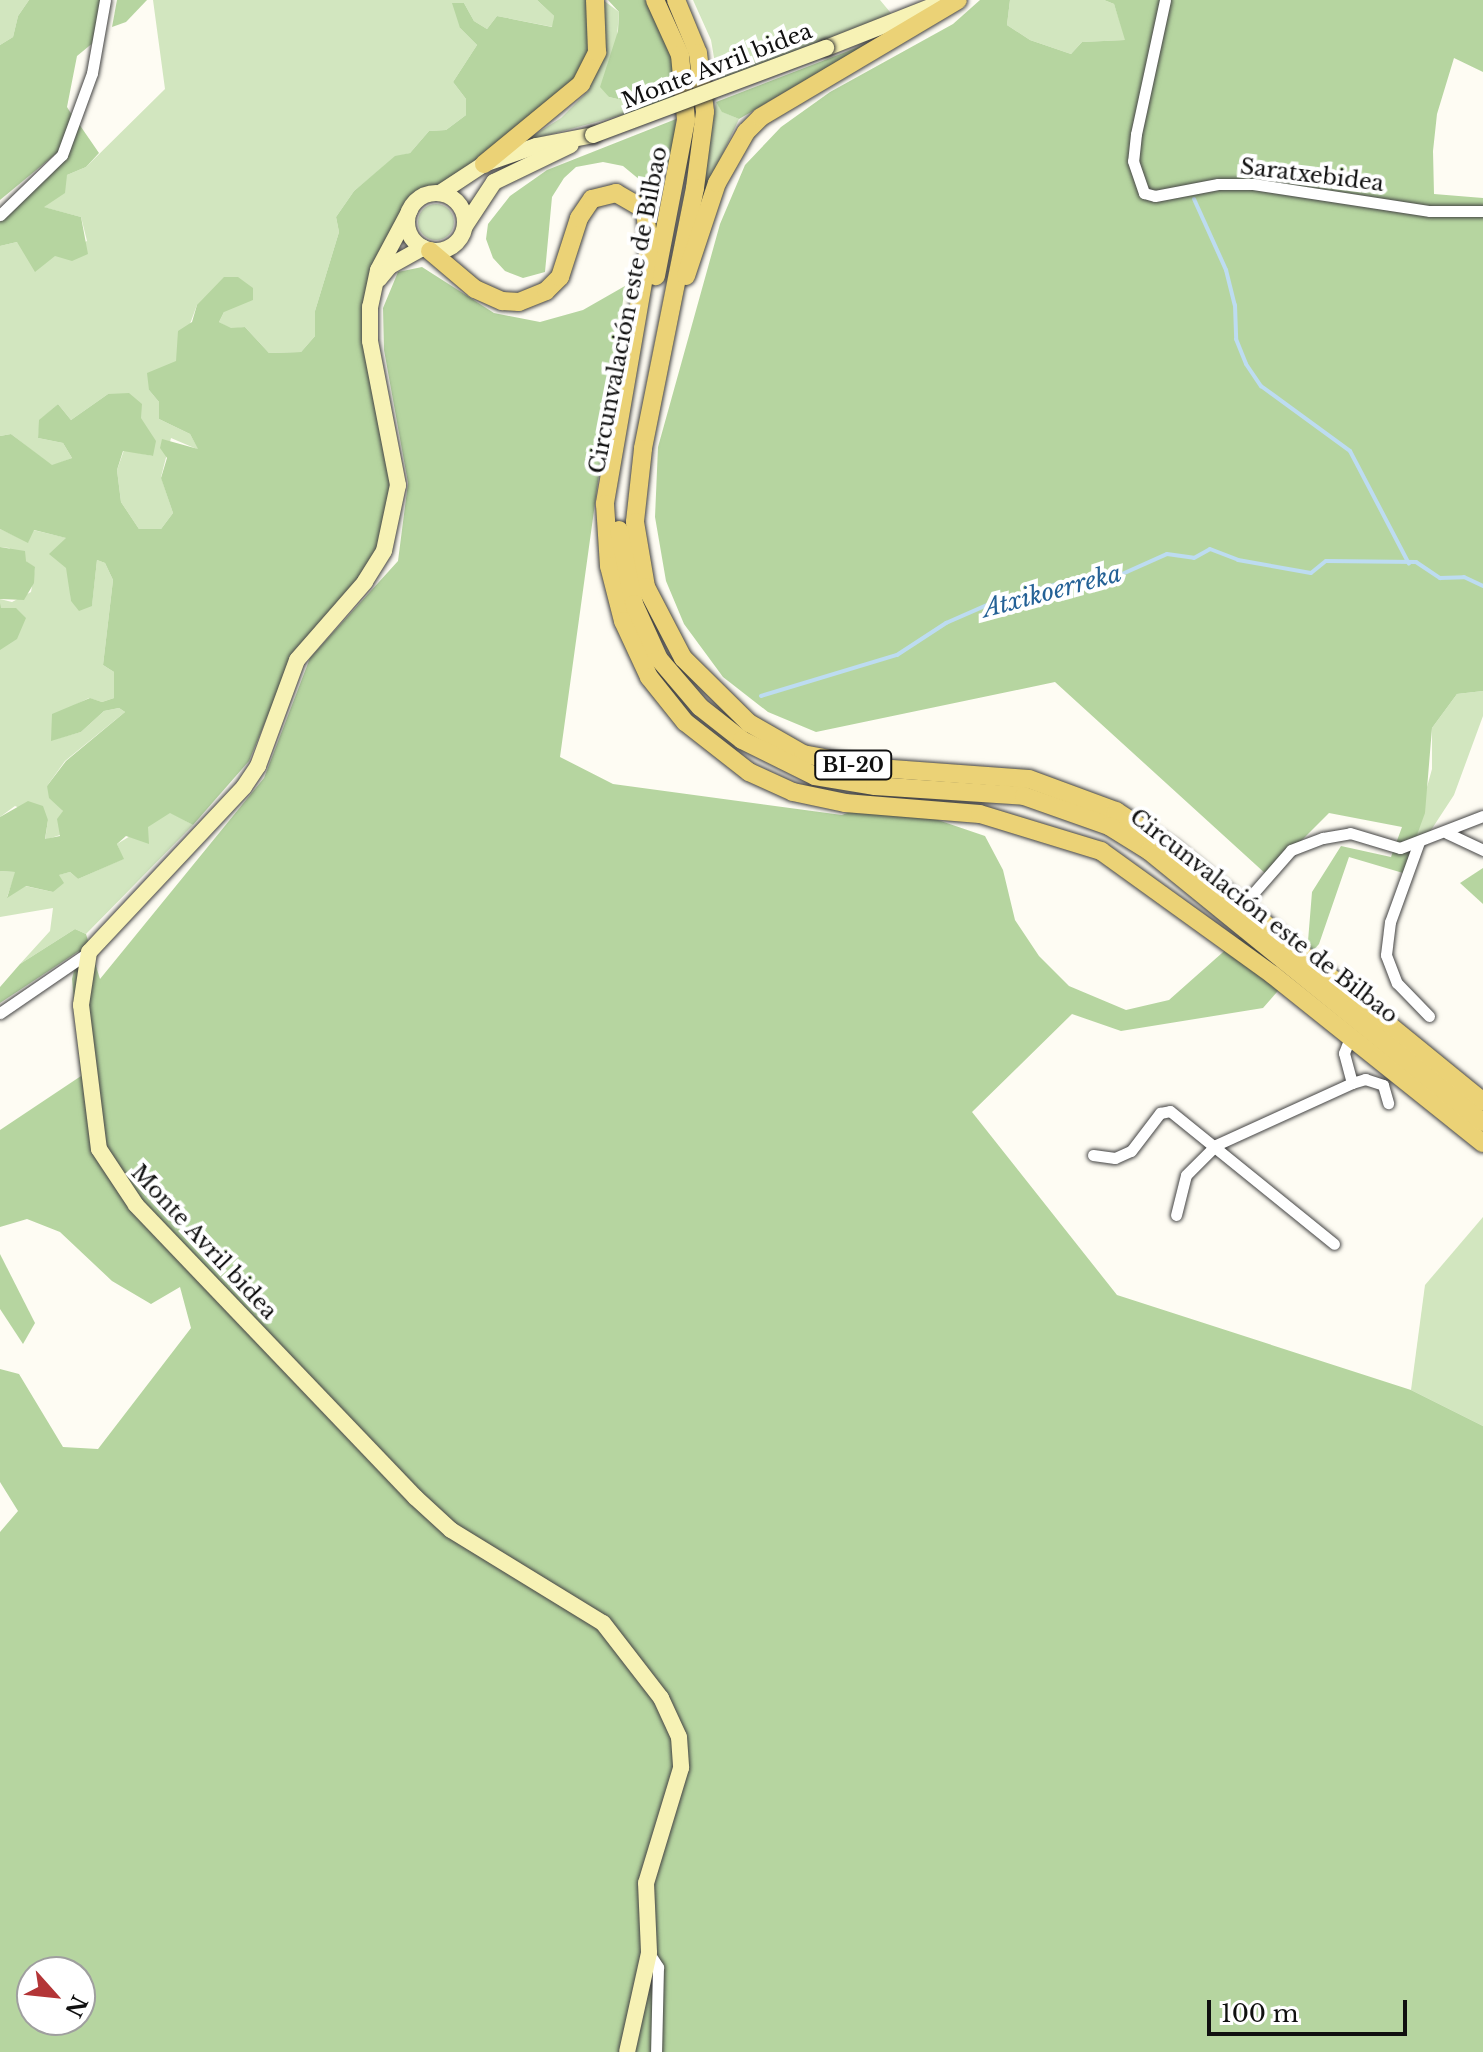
<!DOCTYPE html>
<html>
<head>
<meta charset="utf-8">
<style>
	body { margin:0 }
	#map { position:relative; width:1483px; height:2052px; overflow:hidden; background:#fefcf3; font-family:"Libre Baskerville",serif }
	div>[style] { position:absolute }
	.green>* { inset:0; background:#d2e6bf }
	.round { border-radius:50% }
	.forest>* { inset:0; background:#b6d5a0 }
	.stream>* { height:4px; margin:-2px; padding:0 2px; transform-origin:2px; border-radius:2px; background:#bddcf1 }
	.roads { filter:drop-shadow(0 0 2px #434343) drop-shadow(0 0 2px #434343) }
	.street>* { height:11px; margin:-5.5px; padding:0 5.5px; transform-origin:5.5px; border-radius:5.5px; background:#fff }
	.secondary>* { height:16px; margin:-8px; padding:0 8px; transform-origin:8px; border-radius:8px; background:#f7f2b5 }
	.secondary>.ring { margin:-8px; padding:0; box-sizing:content-box; background:none; border:16px solid #f7f2b5; border-radius:50% }
	.primary>* { height:18px; margin:-9px; padding:0 9px; transform-origin:9px; border-radius:9px; background:#ebd276 }
	.bridges { filter:drop-shadow(0 0 2px #323232) drop-shadow(0 0 2px #323232) }
	.secondary-bridge>* { height:16px; margin:-8px; padding:0 8px; transform-origin:8px; border-radius:8px; background:#f7f2b5 }
	span { translate:-50% -50%; white-space:nowrap; text-align:center; line-height:1.15; -webkit-text-stroke:8px #fff; paint-order:stroke }
	.shield-label span { padding:2px 6px; background:#fff; border:2px solid; border-radius:6px; -webkit-text-stroke-width:0 }
	.shield-label { font-size:20px; color:#101010; font-weight:700 }
	.street-label { font-size:22px; color:#101010 }
	.water-label { font-size:24px; color:#246196; font-style:italic }
	.north { position:absolute; left:16px; top:1956px; width:80px; height:80px; box-sizing:border-box; background:#fff; border:2px solid #9f9f9f; border-radius:50%; rotate:117deg; font-size:22px; font-weight:700; line-height:32px; text-align:center; color:#101010 }
	.north::after { content:''; display:block; margin:auto; width:28px; height:36px; background:#b33537; clip-path:polygon(50% 0,100% 100%,50% 72%,0 100%) }
	.scale { position:absolute; left:1207px; top:2000px; width:200px; height:36px; box-sizing:border-box; border:4px solid #101010; border-top:0; padding-left:10px; font-size:24px; line-height:28px; white-space:nowrap; color:#101010; -webkit-text-stroke:6px #fff; paint-order:stroke }
</style>
</head>
<body>
<div id="map">
	<div class="green">
		<i style="clip-path:polygon(0 0,29px 0,18px 16px,13px 37px,0 45px)"></i>
		<i style="clip-path:polygon(153px 0,537px 0,554px 16px,553px 27px,497px 16px,487px 29px,474px 21px,464px 3px,460px 28px,477px 45px,453px 82px,466px 99px,466px 115px,446px 130px,429px 131px,410px 153px,395px 157px,354px 191px,336px 217px,339px 232px,315px 311px,315px 336px,301px 352px,269px 353px,245px 327px,231px 329px,219px 322px,224px 312px,197px 305px,176px 362px,149px 390px,159px 402px,159px 419px,190px 434px,199px 450px,171px 438px,161px 477px,173px 513px,161px 529px,139px 529px,121px 502px,117px 470px,124px 450px,153px 456px,108px 394px,71px 420px,58px 404px,40px 420px,38px 438px,63px 443px,72px 458px,52px 466px,11px 434px,0 436px,0 246px,17px 242px,55px 256px,87px 241px,81px 217px,43px 207px,67px 175px,86px 167px,165px 89px)"></i>
		<i style="clip-path:polygon(603px 0,619px 12px,616px 50px,604px 79px,609px 97px,630px 102px,629px 113px,523px 142px,561px 118px,588px 91px,604px 53px)"></i>
		<i style="clip-path:polygon(693px 0,880px 0,895px 18px,718px 81px,711px 40px)"></i>
		<i style="clip-path:polygon(1010px 0,1104px 0,1114px 4px,1126px 40px,1082px 42px,1071px 54px,1030px 40px,1007px 25px)"></i>
		<i style="clip-path:polygon(716px 102px,723px 112px,739px 119px,700px 202px)"></i>
		<i class="round" style="left:418px;top:204px;width:36px;height:36px"></i>
		<i style="clip-path:polygon(0 529px,28px 542px,33px 530px,67px 538px,71px 601px,92px 605px,97px 560px,105px 563px,113px 580px,103px 665px,114px 672px,114px 698px,102px 702px,89px 698px,73px 706px,52px 740px,81px 732px,104px 711px,119px 708px,125px 712px,65px 761px,47px 786px,63px 811px,60px 835px,45px 840px,48px 820px,15px 806px,0 817px,0 599px,12px 602px,31px 592px,35px 568px,9px 548px,0 547px)"></i>
		<i style="clip-path:polygon(1483px 691px,1483px 716px,1454px 795px,1403px 873px,1432px 769px,1432px 728px,1457px 694px)"></i>
		<i style="clip-path:polygon(170px 812px,193px 825px,86px 934px,75px 929px,20px 964px,50px 931px,53px 908px,0 917px,0 871px,16px 872px,7px 897px,25px 886px,53px 892px,58px 875px,70px 872px,78px 879px,123px 859px,117px 844px)"></i>
		<i style="clip-path:polygon(1483px 1217px,1483px 1426px,1411px 1390px,1425px 1285px)"></i>
	</div>
	<div class="forest">
		<i style="clip-path:polygon(29px 0,104px 0,94px 42px,77px 56px,67px 107px,72px 115px,58px 152px,0 200px,0 45px,13px 37px,18px 16px)"></i>
		<i style="clip-path:polygon(117px 0,147px 0,126px 22px,112px 27px)"></i>
		<i style="clip-path:polygon(537px 0,588px 0,591px 58px,558px 100px,442px 185px,417px 193px,407px 203px,366px 299px,393px 497px,376px 551px,342px 602px,293px 655px,249px 761px,193px 825px,170px 813px,148px 827px,149px 844px,126px 836px,117px 844px,124px 859px,78px 879px,70px 872px,59px 875px,64px 883px,53px 892px,26px 886px,7px 898px,15px 872px,0 871px,0 817px,28px 801px,43px 806px,48px 820px,45px 839px,60px 836px,57px 819px,63px 811px,49px 798px,47px 786px,66px 761px,125px 712px,119px 708px,104px 711px,81px 732px,51px 741px,52px 714px,90px 698px,102px 702px,114px 698px,114px 672px,103px 665px,113px 580px,105px 563px,97px 560px,92px 606px,79px 611px,71px 601px,66px 568px,49px 554px,66px 538px,34px 530px,28px 543px,0 529px,0 436px,11px 434px,52px 465px,72px 458px,63px 443px,38px 438px,39px 420px,58px 404px,71px 420px,108px 394px,129px 393px,142px 404px,141px 418px,156px 441px,153px 456px,123px 451px,117px 470px,121px 502px,139px 529px,161px 529px,173px 513px,161px 478px,167px 458px,160px 448px,162px 439px,198px 449px,190px 434px,159px 419px,159px 402px,149px 390px,147px 373px,176px 361px,178px 331px,192px 322px,197px 305px,224px 277px,238px 277px,253px 288px,253px 300px,224px 312px,219px 322px,231px 328px,245px 327px,269px 353px,301px 352px,315px 336px,315px 311px,339px 232px,336px 217px,354px 191px,395px 156px,410px 153px,429px 131px,446px 130px,466px 115px,466px 99px,453px 82px,477px 45px,460px 28px,452px 3px,464px 3px,474px 21px,487px 29px,497px 16px,552px 27px,554px 16px)"></i>
		<i style="clip-path:polygon(608px 0,645px 0,670px 40px,678px 96px,629px 113px,630px 102px,609px 97px,600px 87px,618px 31px,619px 12px)"></i>
		<i style="clip-path:polygon(evenodd,980px 0,1010px 0,1007px 25px,1030px 40px,1071px 54px,1082px 42px,1125px 40px,1114px 4px,1104px 0,1483px 0,1483px 72px,1454px 58px,1437px 114px,1433px 151px,1434px 194px,1483px 198px,1483px 691px,1457px 694px,1432px 728px,1425px 813px,1403px 873px,1349px 857px,1319px 944px,1263px 1008px,1121px 1031px,1072px 1014px,972px 1112px,1117px 1295px,1411px 1390px,1483px 1426px,1483px 2052px,0 2052px,0 1532px,18px 1511px,0 1482px,0 1369px,19px 1374px,63px 1447px,98px 1449px,191px 1328px,180px 1287px,151px 1304px,112px 1281px,60px 1232px,27px 1219px,0 1227px,0 1130px,81px 1076px,72px 979px,79px 951px,0 1003px,0 987px,20px 964px,75px 929px,86px 934px,100px 979px,264px 778px,310px 658px,398px 561px,408px 483px,384px 350px,383px 308px,398px 272px,422px 267px,494px 313px,540px 322px,583px 310px,625px 286px,560px 757px,613px 784px,842px 815px,865px 806px,932px 818px,985px 836px,1003px 870px,1015px 920px,1039px 956px,1069px 986px,1126px 1010px,1169px 1000px,1266px 914px,1308px 941px,1312px 892px,1341px 846px,1391px 857px,1402px 827px,1329px 813px,1267px 875px,1055px 682px,816px 732px,768px 712px,723px 677px,684px 624px,666px 581px,655px 517px,658px 447px,720px 224px,745px 165px,781px 127px,830px 92px,953px 24px,980px 0,32px 1972px,80px 1972px,80px 2020px,32px 2020px,32px 1972px)"></i>
		<i style="clip-path:polygon(869px 43px,739px 119px,722px 112px,716px 102px)"></i>
		<i style="clip-path:polygon(676px 119px,673px 158px,659px 178px,646px 185px,623px 166px,603px 162px,576px 167px,564px 178px,552px 197px,545px 272px,523px 278px,505px 271px,493px 258px,486px 239px,488px 224px,510px 196px,547px 170px)"></i>
		<i style="clip-path:polygon(79px 124px,99px 153px,86px 167px,67px 175px,65px 193px,44px 207px,81px 217px,88px 254px,72px 261px,55px 256px,35px 272px,17px 242px,0 246px,0 222px,63px 160px)"></i>
		<i style="clip-path:polygon(0 547px,25px 551px,26px 561px,35px 567px,34px 583px,24px 600px,0 599px)"></i>
		<i style="clip-path:polygon(0 603px,1px 608px,16px 608px,26px 618px,17px 639px,0 650px)"></i>
		<i style="clip-path:polygon(1483px 868px,1483px 904px,1460px 883px)"></i>
		<i style="clip-path:polygon(0 1254px,35px 1323px,23px 1344px,0 1309px)"></i>
	</div>
	<div class="stream">
		<i style="left:1194px;top:199px;width:78px;rotate:65.7deg"></i>
		<i style="left:1226px;top:270px;width:36px;rotate:76deg"></i>
		<i style="left:1235px;top:305px;width:34px;rotate:88deg"></i>
		<i style="left:1236px;top:339px;width:27px;rotate:68deg"></i>
		<i style="left:1246px;top:364px;width:27px;rotate:56deg"></i>
		<i style="left:1261px;top:386px;width:110px;rotate:36.1deg"></i>
		<i style="left:1350px;top:451px;width:127px;rotate:62.4deg"></i>
		<i style="left:761px;top:696px;width:142px;rotate:-16.8deg"></i>
		<i style="left:897px;top:655px;width:59px;rotate:-33.1deg"></i>
		<i style="left:946px;top:623px;width:52px;rotate:-23.6deg"></i>
		<i style="left:994px;top:602px;width:88px;rotate:-15.8deg"></i>
		<i style="left:1079px;top:578px;width:32px;rotate:2deg"></i>
		<i style="left:1111px;top:579px;width:61px;rotate:-24.1deg"></i>
		<i style="left:1167px;top:554px;width:27px;rotate:8deg"></i>
		<i style="left:1194px;top:558px;width:18px;rotate:-29deg"></i>
		<i style="left:1210px;top:549px;width:30px;rotate:21deg"></i>
		<i style="left:1238px;top:560px;width:74px;rotate:10.1deg"></i>
		<i style="left:1311px;top:573px;width:19px;rotate:-39deg"></i>
		<i style="left:1326px;top:561px;width:90px;rotate:0.6deg"></i>
		<i style="left:1416px;top:562px;width:29px;rotate:34deg"></i>
		<i style="left:1440px;top:578px;width:24px;rotate:-2deg"></i>
		<i style="left:1464px;top:577px;width:21px;rotate:25deg"></i>
	</div>
	<div class="roads">
		<div class="street">
			<i style="left:1165px;top:0;width:137px;rotate:102.2deg"></i>
			<i style="left:1136px;top:134px;width:27px;rotate:96deg"></i>
			<i style="left:1133px;top:161px;width:34px;rotate:71deg"></i>
			<i style="left:1144px;top:193px;width:11px;rotate:15deg"></i>
			<i style="left:1155px;top:196px;width:64px;rotate:-10.8deg"></i>
			<i style="left:1218px;top:184px;width:35px"></i>
			<i style="left:1253px;top:184px;width:179px;rotate:8.7deg"></i>
			<i style="left:1430px;top:211px;width:53px"></i>
			<i style="left:0;top:215px;width:86px;rotate:-44.1deg"></i>
			<i style="left:62px;top:155px;width:87px;rotate:-69.9deg"></i>
			<i style="left:92px;top:73px;width:74px;rotate:-79.9deg"></i>
			<i style="left:1447px;top:833px;width:40px;rotate:25deg"></i>
			<i style="left:1419px;top:842px;width:85px;rotate:109.9deg"></i>
			<i style="left:1390px;top:922px;width:33px;rotate:97deg"></i>
			<i style="left:1386px;top:955px;width:30px;rotate:69deg"></i>
			<i style="left:1397px;top:983px;width:46px;rotate:45.9deg"></i>
			<i style="left:1242px;top:906px;width:74px;rotate:-48.8deg"></i>
			<i style="left:1291px;top:850px;width:34px;rotate:-21deg"></i>
			<i style="left:1323px;top:838px;width:27px;rotate:-10deg"></i>
			<i style="left:1350px;top:833px;width:52px;rotate:16.7deg"></i>
			<i style="left:1400px;top:848px;width:89px;rotate:-21.1deg"></i>
			<i style="left:0;top:1013px;width:108px;rotate:-34.4deg"></i>
			<i style="left:1352px;top:1083px;width:14px;rotate:-17deg"></i>
			<i style="left:1365px;top:1079px;width:19px;rotate:18deg"></i>
			<i style="left:1383px;top:1085px;width:19px;rotate:74deg"></i>
			<i style="left:1093px;top:1155px;width:22px;rotate:8deg"></i>
			<i style="left:1115px;top:1158px;width:17px;rotate:-24deg"></i>
			<i style="left:1131px;top:1151px;width:48px;rotate:-52.7deg"></i>
			<i style="left:1160px;top:1113px;width:10px;rotate:-11deg"></i>
			<i style="left:1170px;top:1111px;width:211px;rotate:39deg"></i>
			<i style="left:1176px;top:1215px;width:41px;rotate:-76deg"></i>
			<i style="left:1186px;top:1175px;width:42px;rotate:-45deg"></i>
			<i style="left:1216px;top:1145px;width:149px;rotate:-24.5deg"></i>
			<i style="left:1352px;top:1083px;width:31px;rotate:-105deg"></i>
			<i style="left:1344px;top:1053px;width:17px;rotate:-69deg"></i>
			<i style="left:649px;top:1953px;width:17px;rotate:57deg"></i>
			<i style="left:658px;top:1967px;width:85px;rotate:91.3deg"></i>
		</div>
		<div class="secondary">
			<i style="left:826px;top:48px;width:123px;rotate:-21.5deg"></i>
			<i style="left:440px;top:193px;width:53px;rotate:-33.4deg"></i>
			<i style="left:484px;top:164px;width:55px;rotate:-19.1deg"></i>
			<i style="left:536px;top:146px;width:58px;rotate:-10.9deg"></i>
			<i class="ring" style="left:407px;top:193px;width:42px;height:42px"></i>
			<i style="left:410px;top:210px;width:68px;rotate:118.1deg"></i>
			<i style="left:378px;top:270px;width:38px;rotate:102deg"></i>
			<i style="left:370px;top:307px;width:34px;rotate:90deg"></i>
			<i style="left:370px;top:341px;width:147px;rotate:79deg"></i>
			<i style="left:398px;top:485px;width:67px;rotate:102deg"></i>
			<i style="left:384px;top:551px;width:36px;rotate:122deg"></i>
			<i style="left:365px;top:582px;width:103px;rotate:131.1deg"></i>
			<i style="left:297px;top:660px;width:113px;rotate:110.2deg"></i>
			<i style="left:258px;top:766px;width:25px;rotate:124deg"></i>
			<i style="left:244px;top:787px;width:226px;rotate:133.2deg"></i>
			<i style="left:89px;top:952px;width:54px;rotate:98.6deg"></i>
			<i style="left:81px;top:1005px;width:145px;rotate:82.9deg"></i>
			<i style="left:99px;top:1149px;width:67px;rotate:56.5deg"></i>
			<i style="left:136px;top:1205px;width:404px;rotate:46.3deg"></i>
			<i style="left:415px;top:1497px;width:49px;rotate:42.5deg"></i>
			<i style="left:451px;top:1530px;width:178px;rotate:31.5deg"></i>
			<i style="left:603px;top:1623px;width:95px;rotate:52.3deg"></i>
			<i style="left:661px;top:1698px;width:43px;rotate:65.2deg"></i>
			<i style="left:679px;top:1737px;width:31px;rotate:86deg"></i>
			<i style="left:681px;top:1768px;width:120px;rotate:106.9deg"></i>
			<i style="left:646px;top:1883px;width:70px;rotate:87.5deg"></i>
			<i style="left:649px;top:1953px;width:101px;rotate:102.5deg"></i>
			<i style="left:465px;top:226px;width:53px;rotate:-56.6deg"></i>
			<i style="left:494px;top:182px;width:85px;rotate:-25.7deg"></i>
			<i style="left:379px;top:279px;width:17px;rotate:-50deg"></i>
			<i style="left:390px;top:266px;width:38px;rotate:-29deg"></i>
		</div>
		<div class="primary">
			<i style="left:655px;top:0;width:60px;rotate:65.6deg"></i>
			<i style="left:680px;top:55px;width:65px;rotate:84.7deg"></i>
			<i style="left:686px;top:120px;width:159px;rotate:100.9deg"></i>
			<i style="left:676px;top:0;width:57px;rotate:67.5deg"></i>
			<i style="left:698px;top:53px;width:59px;rotate:83.2deg"></i>
			<i style="left:705px;top:112px;width:77px;rotate:97.5deg"></i>
			<i style="left:695px;top:188px;width:266px;rotate:101.3deg"></i>
			<i style="left:643px;top:449px;width:73px;rotate:96.3deg"></i>
			<i style="left:635px;top:522px;width:66px;rotate:80.4deg"></i>
			<i style="left:646px;top:587px;width:80px;rotate:62.5deg"></i>
			<i style="left:683px;top:658px;width:93px;rotate:44.6deg"></i>
			<i style="left:749px;top:723px;width:62px;rotate:29.9deg"></i>
			<i style="left:803px;top:754px;width:76px;rotate:10.6deg"></i>
			<i style="left:878px;top:768px;width:151px;rotate:4.2deg"></i>
			<i style="left:1029px;top:779px;width:93px;rotate:20.2deg"></i>
			<i style="left:1116px;top:811px;width:67px;rotate:33.5deg"></i>
			<i style="left:1172px;top:848px;width:402px;rotate:39.2deg"></i>
			<i style="left:484px;top:164px;width:126px;rotate:-39.5deg"></i>
			<i style="left:581px;top:84px;width:36px;rotate:-63deg"></i>
			<i style="left:597px;top:52px;width:52px;rotate:-92.2deg"></i>
			<i style="left:430px;top:251px;width:59px;rotate:40.2deg"></i>
			<i style="left:475px;top:289px;width:30px;rotate:24deg"></i>
			<i style="left:502px;top:301px;width:17px;rotate:3deg"></i>
			<i style="left:519px;top:302px;width:29px;rotate:-22deg"></i>
			<i style="left:546px;top:291px;width:20px;rotate:-45deg"></i>
			<i style="left:560px;top:277px;width:62px;rotate:-72.1deg"></i>
			<i style="left:579px;top:218px;width:23px;rotate:-56deg"></i>
			<i style="left:592px;top:199px;width:25px;rotate:-14deg"></i>
			<i style="left:616px;top:193px;width:34px;rotate:30deg"></i>
			<i style="left:645px;top:210px;width:38px;rotate:84deg"></i>
			<i style="left:649px;top:248px;width:260px;rotate:99.8deg"></i>
			<i style="left:605px;top:504px;width:62px;rotate:86.3deg"></i>
			<i style="left:609px;top:566px;width:57px;rotate:75.7deg"></i>
			<i style="left:623px;top:621px;width:62px;rotate:65.1deg"></i>
			<i style="left:649px;top:677px;width:58px;rotate:51.3deg"></i>
			<i style="left:685px;top:722px;width:81px;rotate:38deg"></i>
			<i style="left:749px;top:772px;width:48px;rotate:24.4deg"></i>
			<i style="left:793px;top:792px;width:53px;rotate:11.9deg"></i>
			<i style="left:845px;top:803px;width:135px;rotate:4.7deg"></i>
			<i style="left:980px;top:814px;width:127px;rotate:17deg"></i>
			<i style="left:1101px;top:851px;width:212px;rotate:35.8deg"></i>
			<i style="left:1273px;top:975px;width:269px;rotate:38.7deg"></i>
			<i style="left:686px;top:276px;width:98px;rotate:-71.6deg"></i>
			<i style="left:717px;top:183px;width:59px;rotate:-60.4deg"></i>
			<i style="left:746px;top:132px;width:21px;rotate:-45deg"></i>
			<i style="left:761px;top:117px;width:229px;rotate:-30.7deg"></i>
			<i style="left:619px;top:530px;width:76px;rotate:78.5deg"></i>
			<i style="left:634px;top:604px;width:60px;rotate:65.6deg"></i>
			<i style="left:659px;top:659px;width:63px;rotate:49.5deg"></i>
			<i style="left:700px;top:707px;width:53px;rotate:38.2deg"></i>
			<i style="left:742px;top:740px;width:81px;rotate:26.3deg"></i>
			<i style="left:815px;top:776px;width:61px;rotate:9.5deg"></i>
			<i style="left:875px;top:786px;width:149px;rotate:3.8deg"></i>
			<i style="left:1024px;top:796px;width:90px;rotate:19.4deg"></i>
			<i style="left:1109px;top:826px;width:47px;rotate:32deg"></i>
			<i style="left:1149px;top:851px;width:430px;rotate:39.1deg"></i>
		</div>
	</div>
	<div class="bridges">
		<div class="secondary-bridge">
			<i style="left:593px;top:135px;width:249px;rotate:-20.5deg"></i>
		</div>
	</div>
	<div class="shield-label">
		<span style="left:853px;top:765px">BI-20</span>
	</div>
	<div class="street-label">
		<span style="left:717px;top:66px;rotate:-21deg">Monte Avril bidea</span>
		<span style="left:1312px;top:175px;rotate:7deg">Saratxebidea</span>
		<span style="left:628px;top:310px;rotate:-79deg">Circunvalación este de Bilbao</span>
		<span style="left:1264px;top:916px;rotate:38deg">Circunvalación este de Bilbao</span>
		<span style="left:204px;top:1242px;rotate:47deg">Monte Avril bidea</span>
	</div>
	<div class="water-label">
		<span style="left:1052px;top:591px;rotate:-15deg">Atxikoerreka</span>
	</div>
	<div class="north">N</div>
	<div class="scale">100 m</div>
</div>
</body>
</html>
